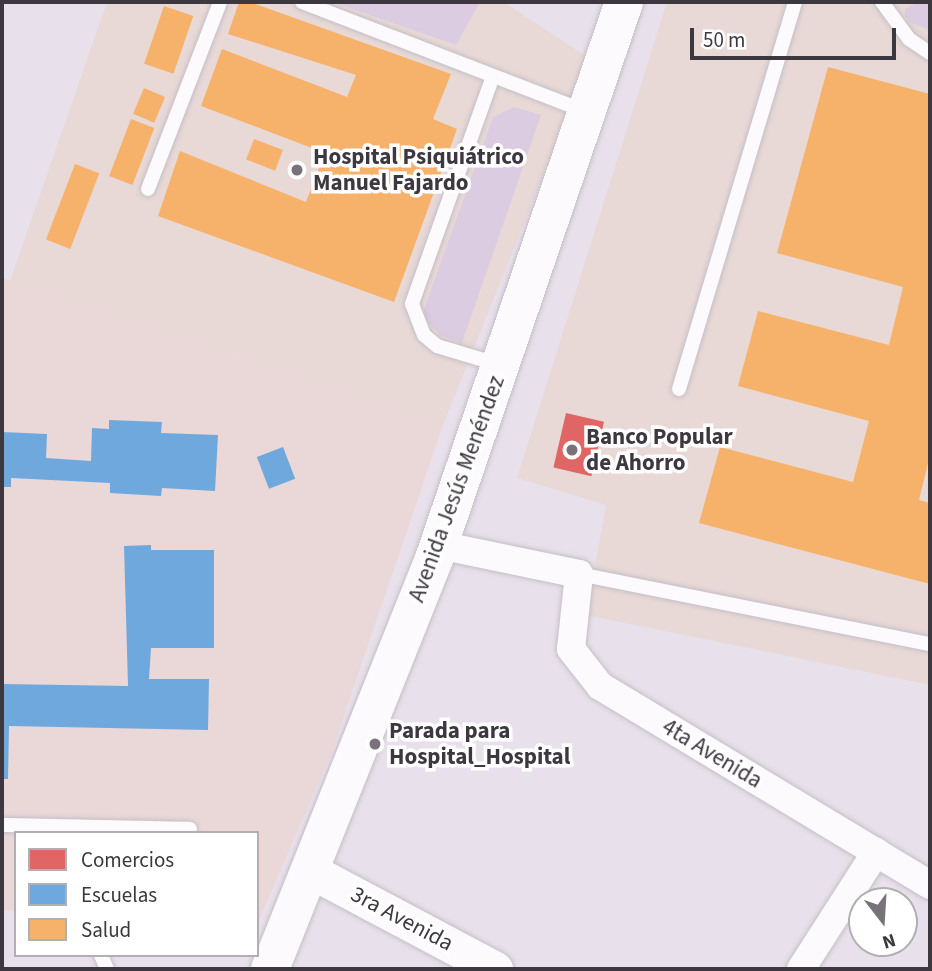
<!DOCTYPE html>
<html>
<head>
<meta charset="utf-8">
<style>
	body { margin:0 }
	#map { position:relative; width:932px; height:971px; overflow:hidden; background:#e8e0eb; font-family:"Source Sans 3",sans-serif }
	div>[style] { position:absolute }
	.education>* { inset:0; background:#ead8d9 }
	.medical>* { inset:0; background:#e8d9d6 }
	.green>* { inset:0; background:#dbcce1 }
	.shops>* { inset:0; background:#e06666; transform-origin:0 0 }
	.schools>* { inset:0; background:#6fa8dc; transform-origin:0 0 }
	.health>* { inset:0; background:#f6b26b; transform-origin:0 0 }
	.roads { filter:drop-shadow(0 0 2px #c4bfc6) drop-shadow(0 0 2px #c4bfc6) }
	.service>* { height:14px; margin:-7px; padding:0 7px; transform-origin:7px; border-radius:7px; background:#fcfafc }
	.minor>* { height:28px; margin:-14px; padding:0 14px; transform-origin:14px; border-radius:14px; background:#fcfafc }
	.tertiary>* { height:35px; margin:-17.5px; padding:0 17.5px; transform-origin:17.5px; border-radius:17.5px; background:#fcfafc }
	.secondary>* { height:38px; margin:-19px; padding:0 19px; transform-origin:19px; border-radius:19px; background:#fcfafc }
	.dots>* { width:19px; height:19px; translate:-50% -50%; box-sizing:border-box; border:4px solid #fff; border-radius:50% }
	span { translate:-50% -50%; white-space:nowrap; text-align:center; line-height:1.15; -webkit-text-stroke:7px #fff; paint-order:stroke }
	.poi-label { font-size:23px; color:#3d373f; font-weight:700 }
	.left { translate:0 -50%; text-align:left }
	.street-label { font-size:23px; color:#3d373f }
	.frame { position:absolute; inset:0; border:4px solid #3d373f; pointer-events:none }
	.legend { position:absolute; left:14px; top:831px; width:245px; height:126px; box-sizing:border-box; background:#fff; border:2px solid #b1afb2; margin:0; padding:9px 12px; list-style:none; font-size:21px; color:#3d373f }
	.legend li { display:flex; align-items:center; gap:14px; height:35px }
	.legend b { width:35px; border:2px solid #b1afb2 }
	.north { position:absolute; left:848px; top:887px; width:70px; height:70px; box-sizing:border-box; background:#fff; border:2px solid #b1afb2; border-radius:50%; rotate:163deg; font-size:19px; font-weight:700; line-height:28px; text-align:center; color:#3d373f }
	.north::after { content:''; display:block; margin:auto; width:24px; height:32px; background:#79727b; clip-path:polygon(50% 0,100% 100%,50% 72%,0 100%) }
	.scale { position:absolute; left:690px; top:28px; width:206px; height:32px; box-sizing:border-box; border:4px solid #3d373f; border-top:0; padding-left:9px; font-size:21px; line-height:24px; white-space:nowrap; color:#3d373f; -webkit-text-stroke:5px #fff; paint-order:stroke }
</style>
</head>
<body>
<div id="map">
	<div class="education">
		<i style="clip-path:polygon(2px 278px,443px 425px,331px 754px,257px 925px,257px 833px,16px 833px,16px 911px,2px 910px)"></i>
	</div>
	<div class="medical">
		<i style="clip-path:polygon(107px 2px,504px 2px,590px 59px,443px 425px,10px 281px)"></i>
		<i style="clip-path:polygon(667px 2px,930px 2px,930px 685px,586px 615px,606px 505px,517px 478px)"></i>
	</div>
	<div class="green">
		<i style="clip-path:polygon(333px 2px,480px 2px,456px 45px)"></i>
		<i style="clip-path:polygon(918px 2px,930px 3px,930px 30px,909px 22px,905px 16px,905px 9px)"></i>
		<i style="clip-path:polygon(514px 107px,541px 115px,462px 343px,440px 335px,422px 315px,493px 117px)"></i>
	</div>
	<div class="shops">
		<i style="left:566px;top:413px;width:39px;height:56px;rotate:13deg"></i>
	</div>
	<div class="schools">
		<i style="clip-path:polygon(109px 420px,162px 422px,161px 433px,218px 435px,215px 491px,162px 488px,161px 496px,110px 493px,110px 483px,11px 478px,11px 487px,2px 487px,2px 432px,47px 434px,46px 458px,91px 461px,92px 428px,109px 429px)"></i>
		<i style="left:283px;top:447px;width:34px;height:28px;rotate:69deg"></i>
		<i style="clip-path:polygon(151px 545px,151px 550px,214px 550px,214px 648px,151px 648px,149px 679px,209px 679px,208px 730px,9px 726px,8px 779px,2px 779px,2px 684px,128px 686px,124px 546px)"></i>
	</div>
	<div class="health">
		<i style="clip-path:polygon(239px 2px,250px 2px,451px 74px,433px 119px,457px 129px,394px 302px,158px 216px,180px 151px,306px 202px,325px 153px,201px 106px,222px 49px,347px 97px,356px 75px,228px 34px)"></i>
		<i style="left:164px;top:6px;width:31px;height:61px;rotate:19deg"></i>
		<i style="clip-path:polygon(828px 67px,930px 94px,930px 455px,919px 500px,930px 503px,930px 584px,699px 523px,720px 447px,853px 482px,869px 421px,738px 386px,758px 311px,889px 345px,903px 287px,777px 253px)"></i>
		<i style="left:144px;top:88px;width:23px;height:28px;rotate:23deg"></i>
		<i style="left:131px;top:119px;width:25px;height:61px;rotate:21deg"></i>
		<i style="left:254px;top:139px;width:31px;height:22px;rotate:21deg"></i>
		<i style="left:75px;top:164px;width:26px;height:81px;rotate:21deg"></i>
	</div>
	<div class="roads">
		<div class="service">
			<i style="left:302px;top:2px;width:302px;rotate:21.1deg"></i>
			<i style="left:882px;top:2px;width:46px;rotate:53.9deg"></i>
			<i style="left:909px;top:39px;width:25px;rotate:34deg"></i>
			<i style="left:493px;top:76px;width:242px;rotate:109.6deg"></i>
			<i style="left:412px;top:304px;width:33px;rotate:69deg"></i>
			<i style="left:424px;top:335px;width:17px;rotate:40deg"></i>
			<i style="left:437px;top:346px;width:66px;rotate:16.8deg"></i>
			<i style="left:148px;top:189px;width:200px;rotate:-68.9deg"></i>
			<i style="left:679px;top:389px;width:404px;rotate:-73.3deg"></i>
			<i style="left:579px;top:574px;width:358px;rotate:11.3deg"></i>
			<i style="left:2px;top:825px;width:188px;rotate:1.2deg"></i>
			<i style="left:101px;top:955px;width:15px;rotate:67deg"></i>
		</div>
		<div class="minor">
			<i style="left:439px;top:545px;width:143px;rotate:11.7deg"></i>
			<i style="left:579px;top:574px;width:75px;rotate:96.1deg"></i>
			<i style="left:571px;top:649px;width:47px;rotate:51.9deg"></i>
			<i style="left:600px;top:686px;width:385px;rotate:31.1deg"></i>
			<i style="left:801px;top:969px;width:139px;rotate:-57.3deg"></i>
		</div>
		<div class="tertiary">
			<i style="left:309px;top:870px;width:211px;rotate:28deg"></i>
		</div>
		<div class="secondary">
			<i style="left:270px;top:969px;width:442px;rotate:-68.2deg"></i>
			<i style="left:434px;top:559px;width:589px;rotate:-71.16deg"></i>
		</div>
	</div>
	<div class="dots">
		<i style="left:297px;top:170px;background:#79727b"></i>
		<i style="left:572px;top:450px;background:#79727b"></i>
		<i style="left:375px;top:744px;background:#79727b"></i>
	</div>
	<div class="poi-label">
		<span class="left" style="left:313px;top:170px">Hospital Psiquiátrico<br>Manuel Fajardo</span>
		<span class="left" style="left:586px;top:450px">Banco Popular<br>de Ahorro</span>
		<span class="left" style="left:389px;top:744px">Parada para<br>Hospital_Hospital</span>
	</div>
	<div class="street-label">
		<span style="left:457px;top:489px;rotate:-70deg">Avenida Jesús Menéndez</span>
		<span style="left:712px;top:754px;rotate:31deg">4ta Avenida</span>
		<span style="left:402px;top:919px;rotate:28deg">3ra Avenida</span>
	</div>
	<div class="frame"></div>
	<ul class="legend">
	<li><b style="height:19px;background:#e06666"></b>Comercios</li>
	<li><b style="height:19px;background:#6fa8dc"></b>Escuelas</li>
	<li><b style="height:19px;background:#f6b26b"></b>Salud</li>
	</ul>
	<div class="north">N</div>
	<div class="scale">50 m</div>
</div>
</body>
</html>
